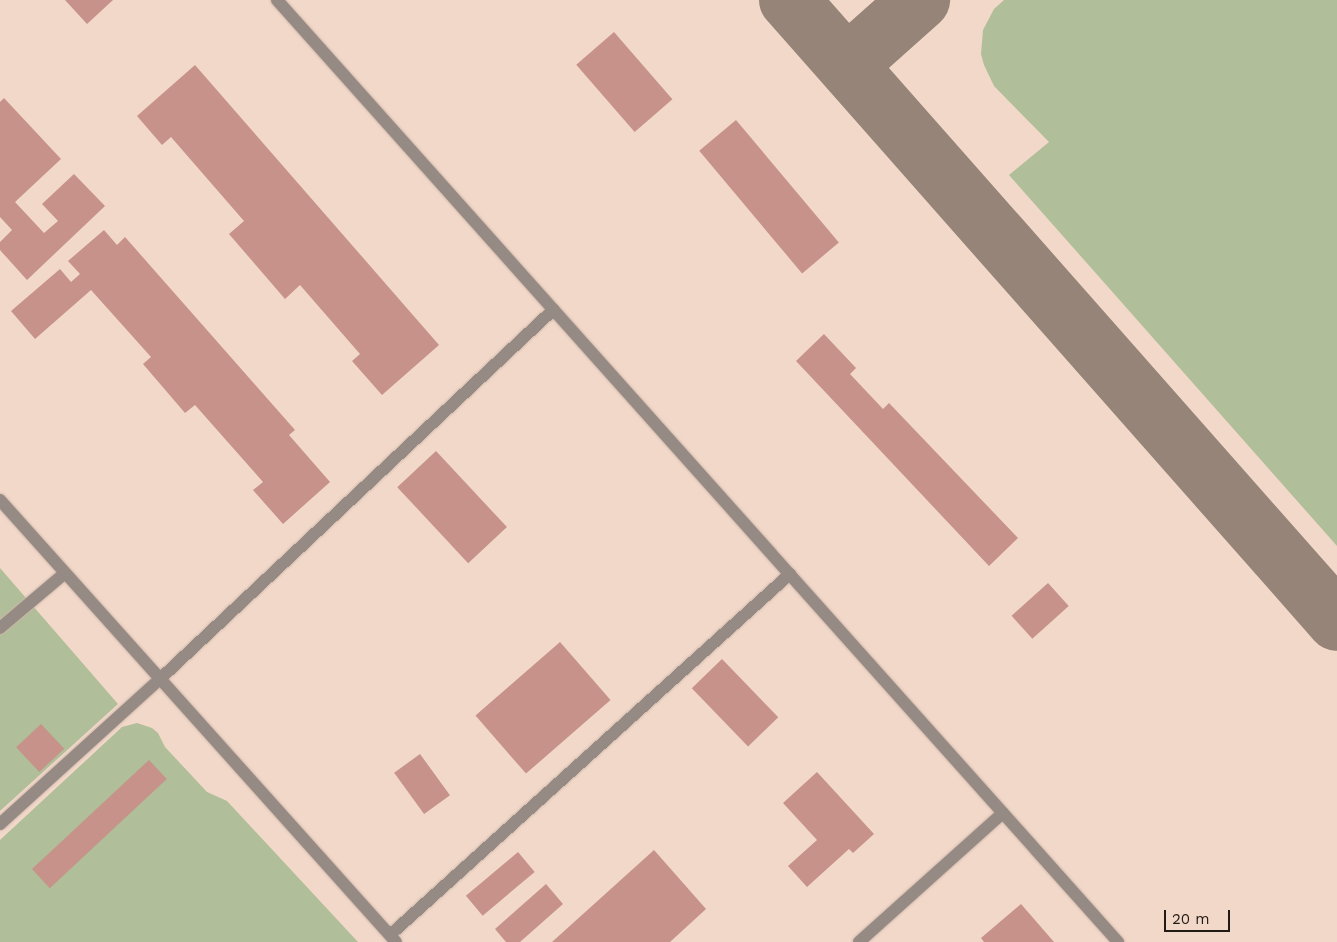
<!DOCTYPE html>
<html>
<head>
<meta charset="utf-8">
<style>
	body { margin:0 }
	#map { position:relative; width:1337px; height:942px; overflow:hidden; background:#f2d8c9; font-family:"Work Sans",sans-serif }
	div>[style] { position:absolute }
	.green>* { inset:0; background:#b0be99 }
	.taxiway>* { height:60px; margin:-30px; padding:0 30px; transform-origin:30px; border-radius:30px; background:#968478 }
	.building>* { inset:0; background:#c69289; transform-origin:0 0 }
	.roads { filter:drop-shadow(0 0 1px #cdb6a8) drop-shadow(0 0 1px #cdb6a8) }
	.minor>* { height:12px; margin:-6px; padding:0 6px; transform-origin:6px; border-radius:6px; background:#958a84 }
	span { translate:-50% -50%; white-space:nowrap; text-align:center; line-height:1.15; -webkit-text-stroke:4px #f2d8c9; paint-order:stroke }
	.scale { position:absolute; left:1164px; top:910px; width:66px; height:22px; box-sizing:border-box; border:2px solid #221a14; border-top:0; padding-left:6px; font-size:15px; line-height:18px; white-space:nowrap; color:#221a14; -webkit-text-stroke:4px #f2d8c9; paint-order:stroke }
</style>
</head>
<body>
<div id="map">
	<div class="green">
		<i style="clip-path:polygon(1004px 0,1337px 0,1337px 546px,1009px 175px,1049px 142px,994px 86px,984px 65px,981px 54px,983px 30px,994px 9px)"></i>
		<i style="clip-path:polygon(0 568px,118px 704px,0 811px)"></i>
		<i style="clip-path:polygon(137px 723px,152px 728px,158px 733px,165px 747px,207px 792px,227px 801px,358px 942px,0 942px,0 840px,122px 727px)"></i>
	</div>
	<div class="taxiway">
		<i style="left:789px;top:0;width:828px;rotate:48.57deg"></i>
		<i style="left:847px;top:65px;width:98px;rotate:-41.7deg"></i>
	</div>
	<div class="building">
		<i style="clip-path:polygon(65px 0,113px 0,87px 24px)"></i>
		<i style="left:614px;top:32px;width:89px;height:50px;rotate:49deg"></i>
		<i style="clip-path:polygon(195px 65px,439px 345px,382px 395px,352px 361px,360px 354px,300px 285px,285px 299px,229px 234px,244px 221px,171px 137px,162px 145px,137px 116px)"></i>
		<i style="clip-path:polygon(4px 98px,61px 159px,15px 202px,44px 233px,58px 221px,42px 204px,74px 174px,105px 206px,27px 280px,0 250px,0 242px,12px 230px,0 217px,0 102px)"></i>
		<i style="left:736px;top:120px;width:160px;height:48px;rotate:50deg"></i>
		<i style="clip-path:polygon(104px 230px,117px 245px,125px 237px,295px 430px,289px 435px,330px 482px,283px 524px,253px 490px,263px 482px,195px 405px,185px 413px,143px 364px,151px 357px,91px 290px,35px 339px,11px 311px,60px 269px,71px 282px,80px 274px,68px 261px)"></i>
		<i style="clip-path:polygon(824px 334px,856px 368px,850px 374px,883px 409px,889px 403px,1018px 538px,989px 566px,796px 361px)"></i>
		<i style="left:436px;top:451px;width:104px;height:53px;rotate:47deg"></i>
		<i style="left:1048px;top:583px;width:31px;height:49px;rotate:48deg"></i>
		<i style="left:560px;top:642px;width:77px;height:112px;rotate:49deg"></i>
		<i style="left:722px;top:659px;width:81px;height:42px;rotate:46deg"></i>
		<i style="left:41px;top:724px;width:34px;height:34px;rotate:47deg"></i>
		<i style="left:420px;top:754px;width:51px;height:32px;rotate:54deg"></i>
		<i style="left:149px;top:760px;width:26px;height:160px;rotate:47deg"></i>
		<i style="clip-path:polygon(817px 772px,874px 834px,853px 853px,849px 849px,807px 887px,788px 866px,817px 840px,783px 803px)"></i>
		<i style="clip-path:polygon(654px 850px,706px 909px,670px 942px,552px 942px)"></i>
		<i style="left:518px;top:852px;width:26px;height:68px;rotate:50deg"></i>
		<i style="clip-path:polygon(546px 884px,563px 904px,520px 942px,506px 942px,495px 929px)"></i>
		<i style="clip-path:polygon(1021px 904px,1054px 942px,984px 942px,981px 938px)"></i>
	</div>
	<div class="roads">
		<div class="minor">
			<i style="left:277px;top:0;width:1263px;rotate:48.24deg"></i>
			<i style="left:0;top:500px;width:593px;rotate:48.14deg"></i>
			<i style="left:0;top:628px;width:85px;rotate:-40.2deg"></i>
			<i style="left:0;top:824px;width:216px;rotate:-42.2deg"></i>
			<i style="left:160px;top:679px;width:540px;rotate:-43.2deg"></i>
			<i style="left:390px;top:935px;width:539px;rotate:-42.07deg"></i>
			<i style="left:859px;top:942px;width:193px;rotate:-41.9deg"></i>
		</div>
	</div>
	<div class="scale">20 m</div>
</div>
</body>
</html>
